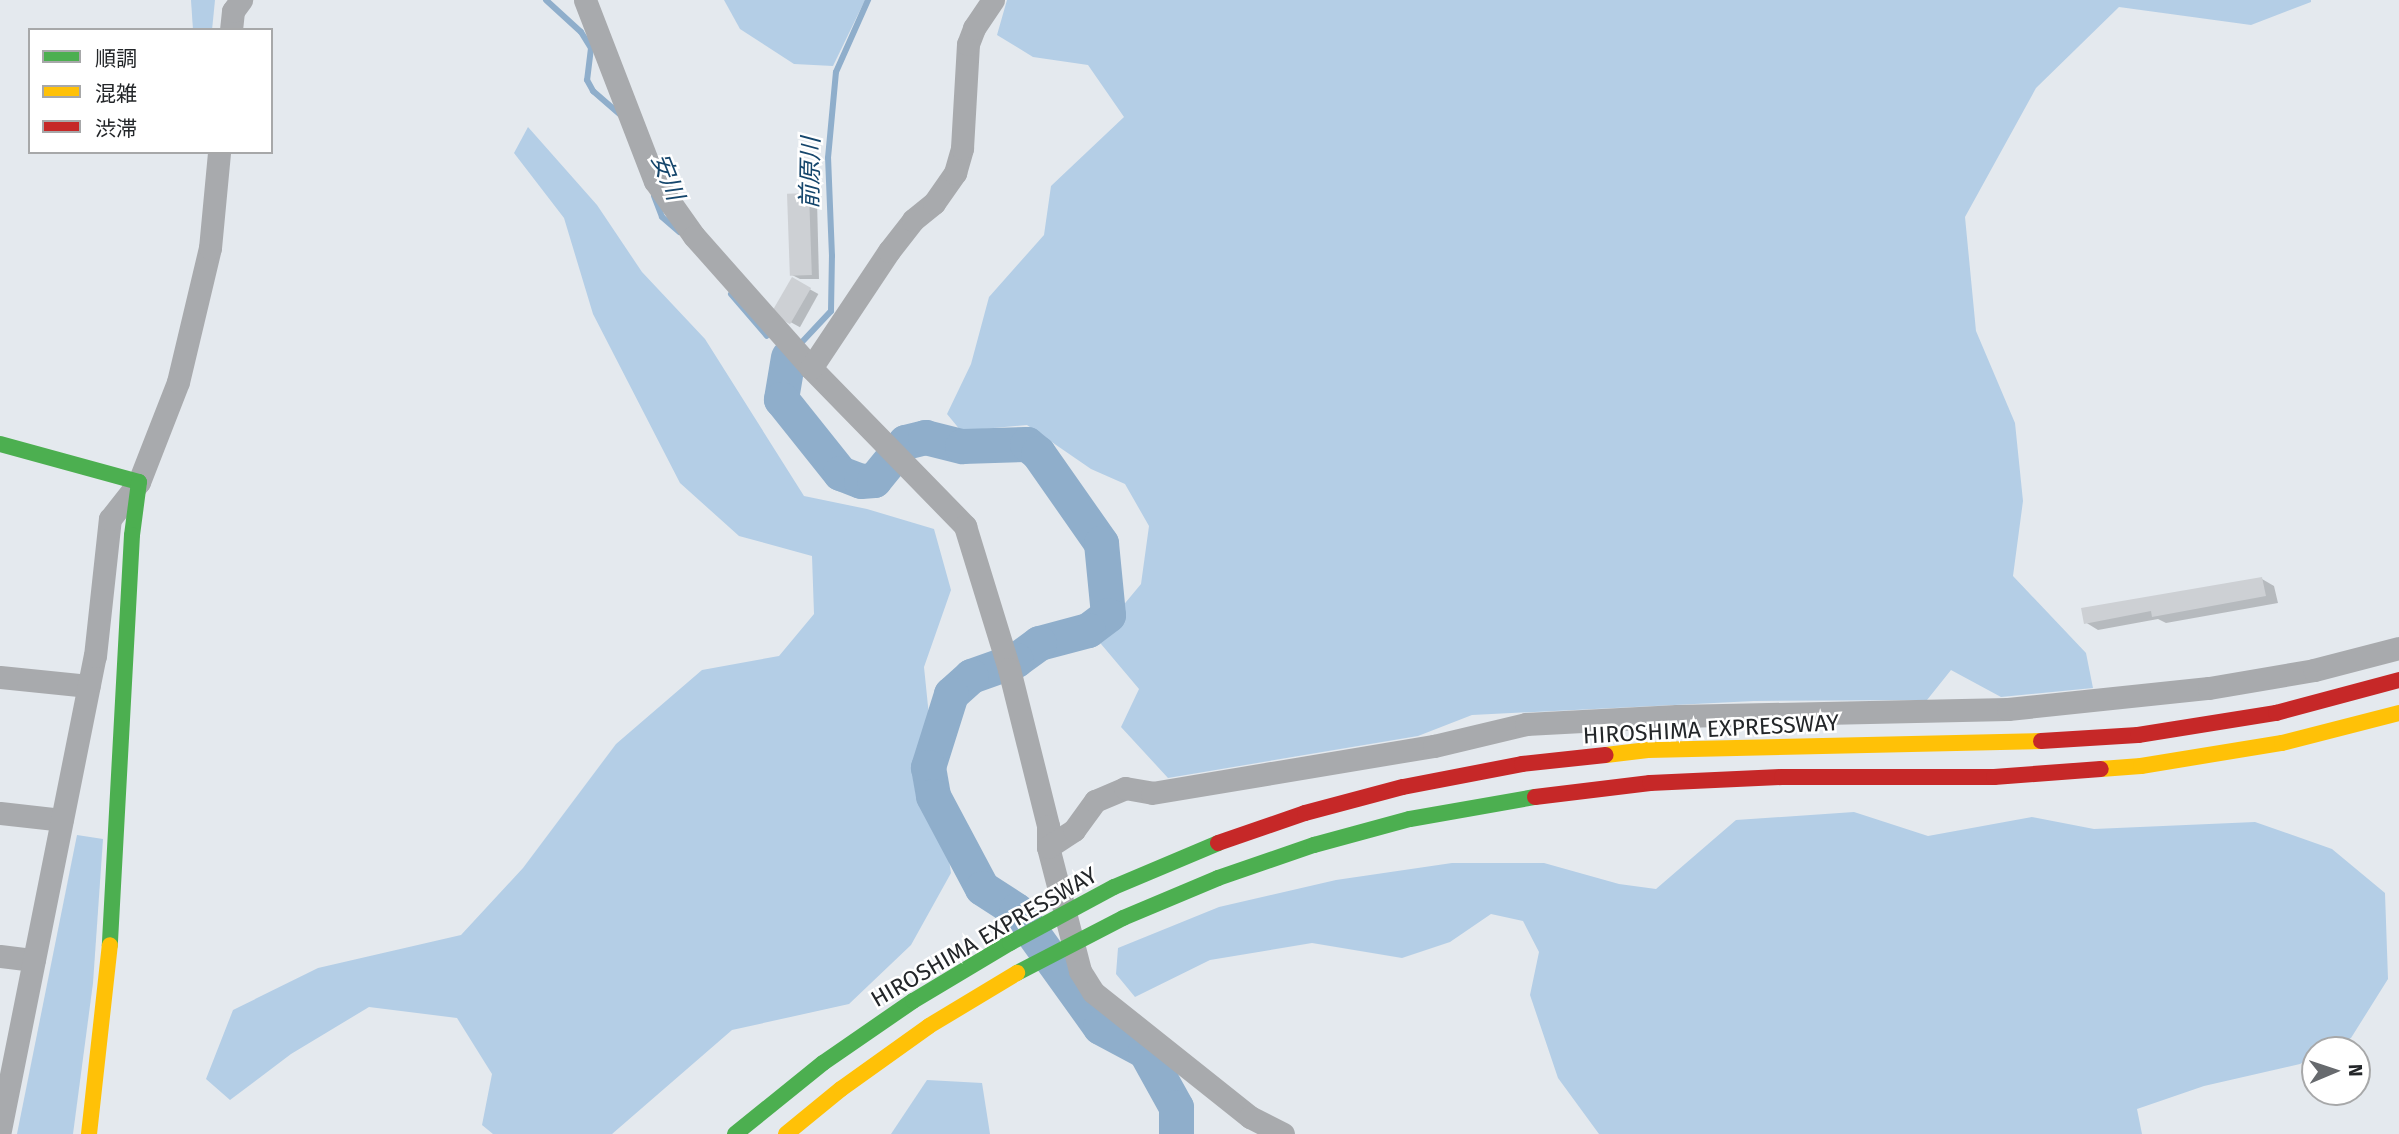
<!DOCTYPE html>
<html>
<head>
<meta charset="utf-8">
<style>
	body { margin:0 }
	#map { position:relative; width:2399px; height:1134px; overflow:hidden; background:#e4e9ee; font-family:"Fira Sans","Noto Sans JP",sans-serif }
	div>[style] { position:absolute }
	.forest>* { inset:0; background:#b4cee6 }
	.shadow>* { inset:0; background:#0003; transform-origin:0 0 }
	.stream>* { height:6px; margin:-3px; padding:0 3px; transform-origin:3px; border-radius:3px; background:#8faecb }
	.river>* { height:35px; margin:-17.5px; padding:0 17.5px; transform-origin:17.5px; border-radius:17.5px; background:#8faecb }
	.building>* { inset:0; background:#cdd0d4; transform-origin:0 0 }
	.street>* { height:23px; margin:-11.5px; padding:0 11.5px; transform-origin:11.5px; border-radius:11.5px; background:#a8aaad }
	.fast>* { height:16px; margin:-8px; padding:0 8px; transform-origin:8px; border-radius:8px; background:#4caf50 }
	.slow>* { height:16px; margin:-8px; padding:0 8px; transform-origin:8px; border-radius:8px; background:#ffc107 }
	.jam>* { height:16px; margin:-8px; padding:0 8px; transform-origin:8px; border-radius:8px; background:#c62828 }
	span { translate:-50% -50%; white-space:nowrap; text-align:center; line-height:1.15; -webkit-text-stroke:5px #fff; paint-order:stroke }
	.street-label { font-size:23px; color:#232629 }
	.water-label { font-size:24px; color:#15466c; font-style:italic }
	.legend { position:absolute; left:28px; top:28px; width:245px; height:126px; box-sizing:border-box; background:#fff; border:2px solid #a7a8a9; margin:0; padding:9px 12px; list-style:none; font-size:21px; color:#232629 }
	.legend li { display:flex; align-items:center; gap:14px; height:35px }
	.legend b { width:35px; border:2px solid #a7a8a9 }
	.north { position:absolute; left:2301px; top:1036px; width:70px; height:70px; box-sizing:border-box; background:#fff; border:2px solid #a7a8a9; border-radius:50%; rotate:88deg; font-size:19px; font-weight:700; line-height:28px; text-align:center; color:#232629 }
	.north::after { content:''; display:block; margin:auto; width:24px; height:32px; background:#676a6e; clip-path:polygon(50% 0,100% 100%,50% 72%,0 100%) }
</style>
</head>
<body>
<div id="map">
	<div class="forest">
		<i style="clip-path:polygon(191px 0,215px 0,212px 30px,193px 30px)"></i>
		<i style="clip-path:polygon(724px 0,865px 0,833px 66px,794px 64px,740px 29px)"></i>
		<i style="clip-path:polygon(1007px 0,2311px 0,2311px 2px,2251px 25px,2119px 7px,2036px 88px,1965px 217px,1976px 331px,2015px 423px,2023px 501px,2013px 576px,2086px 653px,2093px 688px,2001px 697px,1951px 670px,1927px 700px,1754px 701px,1472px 715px,1418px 736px,1168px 778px,1121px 727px,1139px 689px,1096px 638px,1141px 584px,1149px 526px,1125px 484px,1091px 469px,1027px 425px,961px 431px,947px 414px,971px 364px,989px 297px,1044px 235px,1051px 186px,1124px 117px,1088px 65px,1033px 57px,997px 35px)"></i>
		<i style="clip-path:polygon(528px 127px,597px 205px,642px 272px,705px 339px,804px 496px,867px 509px,934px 529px,951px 590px,924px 667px,934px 765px,951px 873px,911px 945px,849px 1004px,732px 1030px,612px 1134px,493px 1134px,482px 1125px,492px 1074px,457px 1018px,369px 1007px,291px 1054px,230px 1100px,206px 1079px,233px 1010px,318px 968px,461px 935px,523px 868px,616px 744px,702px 670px,779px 656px,814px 614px,812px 556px,739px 536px,680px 483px,593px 314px,564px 218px,514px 153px)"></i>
		<i style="clip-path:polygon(1854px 812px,1928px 836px,2032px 817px,2094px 829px,2255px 822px,2332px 849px,2385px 893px,2388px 979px,2351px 1038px,2327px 1050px,2315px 1050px,2315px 1056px,2300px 1064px,2204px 1086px,2137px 1109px,2142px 1134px,1599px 1134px,1558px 1078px,1530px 995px,1539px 952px,1523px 921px,1491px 914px,1450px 942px,1402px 958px,1312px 943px,1210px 960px,1135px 997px,1116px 974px,1118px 948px,1219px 907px,1336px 880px,1452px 863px,1544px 863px,1619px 884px,1656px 889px,1736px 820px)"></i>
		<i style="clip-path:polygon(77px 835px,103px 839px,93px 983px,73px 1134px,17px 1134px)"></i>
		<i style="clip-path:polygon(927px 1080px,982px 1083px,990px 1134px,891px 1134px)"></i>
	</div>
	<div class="shadow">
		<i style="clip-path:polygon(808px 195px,817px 200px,819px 279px,800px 279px,792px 275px)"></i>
		<i style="left:793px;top:280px;width:29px;height:38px;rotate:29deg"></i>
		<i style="clip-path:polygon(2262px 579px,2274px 586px,2278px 603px,2166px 623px,2158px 619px,2098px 630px,2085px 622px)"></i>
	</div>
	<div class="stream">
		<i style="left:546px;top:0;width:47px;rotate:42.4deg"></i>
		<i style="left:581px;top:32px;width:19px;rotate:58deg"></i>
		<i style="left:591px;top:48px;width:32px;rotate:97deg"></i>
		<i style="left:587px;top:80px;width:13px;rotate:61deg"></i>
		<i style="left:593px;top:91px;width:37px;rotate:41deg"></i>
		<i style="left:654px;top:196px;width:22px;rotate:69deg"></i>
		<i style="left:662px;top:217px;width:23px;rotate:41deg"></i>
		<i style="left:731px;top:294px;width:55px;rotate:49.4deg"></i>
		<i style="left:802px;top:342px;width:42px;rotate:-46.9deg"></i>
		<i style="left:831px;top:311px;width:55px;rotate:-89deg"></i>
		<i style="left:832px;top:256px;width:98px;rotate:-92.3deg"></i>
		<i style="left:828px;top:158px;width:86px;rotate:-84.7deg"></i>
		<i style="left:836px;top:72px;width:79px;rotate:-66deg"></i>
	</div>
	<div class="river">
		<i style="left:788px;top:357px;width:43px;rotate:99.5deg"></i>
		<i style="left:781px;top:399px;width:95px;rotate:51.4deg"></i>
		<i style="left:840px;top:473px;width:22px;rotate:21deg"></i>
		<i style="left:861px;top:481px;width:13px;rotate:-4deg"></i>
		<i style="left:874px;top:480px;width:49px;rotate:-50.8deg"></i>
		<i style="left:905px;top:442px;width:21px;rotate:-14deg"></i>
		<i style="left:925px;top:437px;width:38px;rotate:14deg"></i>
		<i style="left:962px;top:446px;width:65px;rotate:-1.8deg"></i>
		<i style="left:1027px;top:444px;width:14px;rotate:39deg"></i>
		<i style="left:1038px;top:453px;width:110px;rotate:55deg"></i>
		<i style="left:1101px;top:543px;width:72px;rotate:84.4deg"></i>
		<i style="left:1108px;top:615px;width:25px;rotate:143deg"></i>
		<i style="left:1088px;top:630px;width:51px;rotate:165.1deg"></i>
		<i style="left:1039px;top:643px;width:29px;rotate:144deg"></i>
		<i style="left:1016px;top:660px;width:48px;rotate:160.4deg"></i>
		<i style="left:971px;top:676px;width:27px;rotate:138deg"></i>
		<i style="left:951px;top:694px;width:77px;rotate:107.5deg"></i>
		<i style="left:928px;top:767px;width:29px;rotate:80deg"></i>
		<i style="left:933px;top:796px;width:104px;rotate:62deg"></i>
		<i style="left:982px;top:888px;width:40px;rotate:32.9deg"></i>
		<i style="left:1016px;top:910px;width:144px;rotate:54.3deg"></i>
		<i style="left:1100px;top:1027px;width:51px;rotate:28.1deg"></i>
		<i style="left:1145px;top:1051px;width:64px;rotate:61deg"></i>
		<i style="left:1176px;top:1107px;width:27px;rotate:90deg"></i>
	</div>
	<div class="building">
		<i style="left:809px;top:193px;width:82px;height:22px;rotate:88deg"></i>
		<i style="left:792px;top:277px;width:22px;height:42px;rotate:30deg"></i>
		<i style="clip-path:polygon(2262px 577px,2266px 596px,2152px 617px,2151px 611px,2084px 624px,2081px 608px)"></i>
	</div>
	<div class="street">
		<i style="left:585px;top:0;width:194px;rotate:68.9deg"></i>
		<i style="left:655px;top:181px;width:67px;rotate:54.7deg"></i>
		<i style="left:694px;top:236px;width:176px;rotate:48.4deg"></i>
		<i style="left:811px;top:368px;width:221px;rotate:45.7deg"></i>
		<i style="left:965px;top:526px;width:150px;rotate:72.9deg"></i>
		<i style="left:1009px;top:669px;width:162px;rotate:76deg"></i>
		<i style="left:1048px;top:826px;width:21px;rotate:90deg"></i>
		<i style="left:1048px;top:847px;width:128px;rotate:75.5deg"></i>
		<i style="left:1080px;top:971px;width:25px;rotate:58deg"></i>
		<i style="left:1093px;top:992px;width:201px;rotate:38.5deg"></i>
		<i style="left:1250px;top:1117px;width:37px;rotate:27deg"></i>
		<i style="left:231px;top:30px;width:19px;rotate:-84deg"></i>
		<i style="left:233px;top:11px;width:14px;rotate:-54deg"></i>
		<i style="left:811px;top:368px;width:141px;rotate:-56.3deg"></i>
		<i style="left:889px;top:251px;width:39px;rotate:-52deg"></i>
		<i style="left:913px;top:220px;width:27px;rotate:-39deg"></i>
		<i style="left:934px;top:203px;width:37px;rotate:-55deg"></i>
		<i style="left:955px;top:173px;width:26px;rotate:-74deg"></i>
		<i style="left:962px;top:148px;width:104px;rotate:-86.7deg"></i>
		<i style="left:968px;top:44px;width:17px;rotate:-69deg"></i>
		<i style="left:974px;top:28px;width:34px;rotate:-56deg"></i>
		<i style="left:0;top:677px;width:89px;rotate:5.8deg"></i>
		<i style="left:0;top:813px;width:62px;rotate:6.4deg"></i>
		<i style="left:1048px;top:847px;width:31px;rotate:-33deg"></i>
		<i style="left:1074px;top:830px;width:36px;rotate:-54deg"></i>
		<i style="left:1095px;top:801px;width:33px;rotate:-23deg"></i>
		<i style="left:1125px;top:788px;width:27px;rotate:10deg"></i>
		<i style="left:1152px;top:793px;width:286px;rotate:-9.5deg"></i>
		<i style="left:1434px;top:746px;width:95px;rotate:-13.4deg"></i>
		<i style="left:1526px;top:724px;width:151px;rotate:-3deg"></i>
		<i style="left:1677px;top:716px;width:331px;rotate:-1.2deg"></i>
		<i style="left:2008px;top:709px;width:202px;rotate:-6deg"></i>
		<i style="left:2209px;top:688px;width:107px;rotate:-9.7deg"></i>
		<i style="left:2314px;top:670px;width:88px;rotate:-14.5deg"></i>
		<i style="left:0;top:956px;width:34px;rotate:7deg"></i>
		<i style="left:0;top:1130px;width:483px;rotate:-78.7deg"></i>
		<i style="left:95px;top:656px;width:138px;rotate:-83.8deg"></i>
		<i style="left:110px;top:519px;width:47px;rotate:-51.9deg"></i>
		<i style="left:139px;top:482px;width:107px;rotate:-68.7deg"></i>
		<i style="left:178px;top:382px;width:138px;rotate:-76.6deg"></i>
		<i style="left:210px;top:248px;width:96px;rotate:-84.6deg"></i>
	</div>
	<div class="fast">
		<i style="left:0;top:444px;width:144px;rotate:15.3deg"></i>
		<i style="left:139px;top:482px;width:53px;rotate:97.5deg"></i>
		<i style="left:132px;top:535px;width:411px;rotate:93.1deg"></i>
		<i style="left:1017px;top:973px;width:119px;rotate:-27.4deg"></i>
		<i style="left:1123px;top:918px;width:103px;rotate:-22.8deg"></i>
		<i style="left:1218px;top:878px;width:102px;rotate:-19deg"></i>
		<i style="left:1314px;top:845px;width:99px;rotate:-15.2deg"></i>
		<i style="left:1410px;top:819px;width:127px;rotate:-10deg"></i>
		<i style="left:735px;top:1134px;width:113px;rotate:-38.9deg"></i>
		<i style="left:823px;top:1063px;width:109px;rotate:-34.6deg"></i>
		<i style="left:913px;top:1001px;width:113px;rotate:-30.9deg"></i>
		<i style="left:1010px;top:943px;width:118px;rotate:-28.3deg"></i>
		<i style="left:1114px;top:887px;width:113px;rotate:-22.9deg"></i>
	</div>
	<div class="slow">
		<i style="left:1606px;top:755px;width:42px;rotate:-6.8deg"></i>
		<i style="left:1648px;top:750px;width:393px;rotate:-1.3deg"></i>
		<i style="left:2101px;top:769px;width:40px;rotate:-4.3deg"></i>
		<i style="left:2141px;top:766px;width:143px;rotate:-9.3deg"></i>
		<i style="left:2282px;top:743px;width:121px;rotate:-14.4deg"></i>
		<i style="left:89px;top:1134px;width:190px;rotate:-83.7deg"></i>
		<i style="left:786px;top:1134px;width:71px;rotate:-39.3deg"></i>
		<i style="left:841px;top:1089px;width:108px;rotate:-35.6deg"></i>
		<i style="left:929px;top:1026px;width:103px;rotate:-31.1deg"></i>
	</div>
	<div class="jam">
		<i style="left:2041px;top:741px;width:97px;rotate:-3.5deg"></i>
		<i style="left:2138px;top:735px;width:140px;rotate:-9.1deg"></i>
		<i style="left:2276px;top:713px;width:127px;rotate:-15deg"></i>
		<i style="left:1535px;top:797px;width:116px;rotate:-6.9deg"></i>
		<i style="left:1650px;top:783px;width:132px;rotate:-2.6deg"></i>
		<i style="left:1782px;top:777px;width:212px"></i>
		<i style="left:1994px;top:777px;width:107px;rotate:-4.3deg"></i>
		<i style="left:1218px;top:843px;width:92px;rotate:-19deg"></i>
		<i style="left:1305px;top:813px;width:101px;rotate:-14.9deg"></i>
		<i style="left:1403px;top:787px;width:121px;rotate:-10.9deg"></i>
		<i style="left:1522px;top:764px;width:84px;rotate:-6.1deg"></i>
	</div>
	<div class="street-label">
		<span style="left:1711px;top:729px;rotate:-3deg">HIROSHIMA EXPRESSWAY</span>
		<span style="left:984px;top:937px;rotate:-30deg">HIROSHIMA EXPRESSWAY</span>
	</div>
	<div class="water-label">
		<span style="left:811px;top:173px;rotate:-89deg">前原川</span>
		<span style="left:667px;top:177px;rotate:68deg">安川</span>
	</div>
	<ul class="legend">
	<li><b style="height:9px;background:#4caf50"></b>順調</li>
	<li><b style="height:9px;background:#ffc107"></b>混雑</li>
	<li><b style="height:9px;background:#c62828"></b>渋滞</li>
	</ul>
	<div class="north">N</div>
</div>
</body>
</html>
